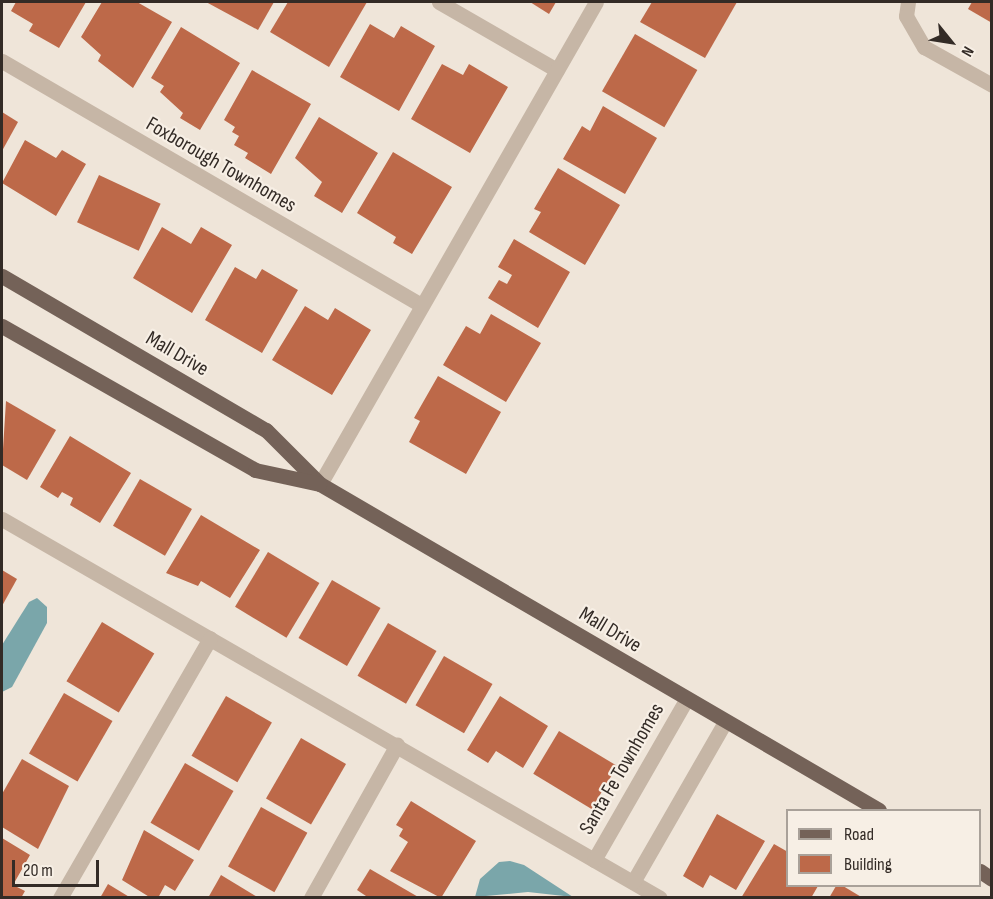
<!DOCTYPE html>
<html>
<head>
<meta charset="utf-8">
<style>
	body { margin:0 }
	#map { position:relative; width:993px; height:899px; overflow:hidden; background:#efe5d9; font-family:"Sofia Sans Condensed",sans-serif }
	div>[style] { position:absolute }
	.water>* { inset:0; background:#7aa6aa }
	.building>* { inset:0; background:#bd6949; transform-origin:0 0 }
	.minor>* { height:15px; margin:-7.5px; padding:0 7.5px; transform-origin:7.5px; border-radius:7.5px; background:#c6b6a6 }
	.major>* { height:15px; margin:-7.5px; padding:0 7.5px; transform-origin:7.5px; border-radius:7.5px; background:#746258 }
	span { translate:-50% -50%; white-space:nowrap; text-align:center; line-height:1.15; -webkit-text-stroke:4.5px #f7efe5; paint-order:stroke }
	.street-label { font-size:21px; color:#332b26 }
	.frame { position:absolute; inset:0; border:3px solid #332b26; pointer-events:none }
	.legend { position:absolute; left:786px; top:809px; width:195px; height:78px; box-sizing:border-box; background:#f7efe5; border:2px solid #a9a199; margin:0; padding:8px 10px; list-style:none; font-size:18px; color:#332b26 }
	.legend li { display:flex; align-items:center; gap:12px; height:30px }
	.legend b { width:30px; border:2px solid #a9a199 }
	.north { position:absolute; left:921px; top:12px; width:60px; height:60px; -webkit-text-stroke:4px #f7efe5; paint-order:stroke; rotate:120deg; font-size:16px; font-weight:700; line-height:24px; text-align:center; color:#332b26 }
	.north::after { content:''; display:block; margin:auto; width:21px; height:27px; background:#332b26; clip-path:polygon(50% 0,100% 100%,50% 72%,0 100%) }
	.scale { position:absolute; left:12px; top:860px; width:87px; height:27px; box-sizing:border-box; border:3px solid #332b26; border-top:0; padding-left:8px; font-size:18px; line-height:21px; white-space:nowrap; color:#332b26; -webkit-text-stroke:4px #f7efe5; paint-order:stroke }
</style>
</head>
<body>
<div id="map">
	<div class="water">
		<i style="clip-path:polygon(37px 598px,47px 607px,47px 623px,12px 687px,2px 692px,2px 645px,29px 602px)"></i>
		<i style="clip-path:polygon(510px 861px,524px 865px,573px 897px,528px 892px,475px 897px,480px 879px,499px 862px)"></i>
	</div>
	<div class="building">
		<i style="clip-path:polygon(16px 2px,86px 2px,59px 48px,29px 31px,33px 24px,11px 11px)"></i>
		<i style="clip-path:polygon(102px 2px,137px 2px,172px 22px,133px 88px,98px 61px,101px 55px,81px 37px)"></i>
		<i style="clip-path:polygon(206px 2px,274px 2px,258px 30px)"></i>
		<i style="clip-path:polygon(288px 2px,367px 2px,329px 67px,270px 32px)"></i>
		<i style="clip-path:polygon(530px 2px,556px 2px,549px 14px)"></i>
		<i style="clip-path:polygon(652px 2px,737px 2px,705px 58px,640px 22px)"></i>
		<i style="clip-path:polygon(972px 2px,992px 2px,992px 23px,968px 9px)"></i>
		<i style="clip-path:polygon(370px 24px,394px 38px,401px 26px,435px 46px,399px 111px,340px 77px)"></i>
		<i style="clip-path:polygon(181px 27px,240px 63px,200px 130px,180px 118px,183px 113px,160px 92px,164px 86px,151px 78px)"></i>
		<i style="left:635px;top:34px;width:72px;height:66px;rotate:30deg"></i>
		<i style="clip-path:polygon(442px 64px,463px 75px,469px 64px,508px 87px,470px 153px,411px 119px)"></i>
		<i style="clip-path:polygon(252px 70px,311px 104px,271px 174px,245px 158px,248px 153px,234px 145px,239px 136px,232px 132px,235px 127px,224px 120px)"></i>
		<i style="clip-path:polygon(603px 106px,657px 138px,625px 194px,563px 159px,582px 126px,590px 131px)"></i>
		<i style="clip-path:polygon(2px 112px,18px 122px,2px 151px)"></i>
		<i style="clip-path:polygon(319px 117px,378px 153px,342px 213px,314px 196px,322px 182px,295px 158px)"></i>
		<i style="clip-path:polygon(25px 140px,56px 158px,62px 150px,86px 164px,56px 216px,2px 183px)"></i>
		<i style="clip-path:polygon(393px 152px,452px 187px,412px 254px,393px 243px,396px 237px,357px 213px)"></i>
		<i style="clip-path:polygon(558px 168px,620px 205px,585px 265px,529px 232px,541px 212px,534px 209px)"></i>
		<i style="left:99px;top:175px;width:68px;height:52px;rotate:25deg"></i>
		<i style="clip-path:polygon(162px 227px,191px 244px,201px 227px,232px 245px,192px 313px,133px 278px)"></i>
		<i style="clip-path:polygon(514px 239px,570px 272px,538px 328px,488px 298px,499px 280px,507px 284px,512px 275px,498px 267px)"></i>
		<i style="clip-path:polygon(235px 267px,256px 279px,262px 269px,298px 290px,262px 353px,205px 320px)"></i>
		<i style="clip-path:polygon(305px 306px,328px 320px,335px 308px,371px 330px,332px 395px,272px 360px)"></i>
		<i style="clip-path:polygon(491px 314px,541px 343px,506px 402px,443px 365px,466px 326px,480px 334px)"></i>
		<i style="clip-path:polygon(438px 376px,501px 412px,466px 474px,409px 442px,420px 421px,414px 418px)"></i>
		<i style="clip-path:polygon(6px 401px,56px 430px,27px 480px,2px 465px)"></i>
		<i style="clip-path:polygon(70px 436px,131px 473px,100px 523px,70px 505px,73px 498px,62px 492px,58px 498px,40px 487px)"></i>
		<i style="left:140px;top:479px;width:60px;height:54px;rotate:30deg"></i>
		<i style="clip-path:polygon(201px 515px,260px 550px,230px 598px,201px 581px,198px 586px,166px 573px)"></i>
		<i style="left:268px;top:552px;width:60px;height:64px;rotate:31deg"></i>
		<i style="clip-path:polygon(2px 570px,17px 579px,2px 606px)"></i>
		<i style="left:332px;top:580px;width:56px;height:67px;rotate:30deg"></i>
		<i style="left:102px;top:622px;width:61px;height:69px;rotate:31deg"></i>
		<i style="left:388px;top:623px;width:56px;height:61px;rotate:30deg"></i>
		<i style="left:444px;top:656px;width:56px;height:57px;rotate:30deg"></i>
		<i style="left:64px;top:693px;width:56px;height:70px;rotate:30deg"></i>
		<i style="left:226px;top:696px;width:53px;height:69px;rotate:30deg"></i>
		<i style="clip-path:polygon(500px 696px,548px 726px,523px 768px,496px 751px,488px 763px,467px 750px)"></i>
		<i style="left:559px;top:731px;width:68px;height:50px;rotate:31deg"></i>
		<i style="left:301px;top:738px;width:52px;height:70px;rotate:30deg"></i>
		<i style="clip-path:polygon(22px 759px,69px 786px,38px 849px,2px 827px,2px 794px)"></i>
		<i style="left:185px;top:763px;width:56px;height:69px;rotate:30deg"></i>
		<i style="clip-path:polygon(411px 801px,476px 841px,441px 898px,390px 871px,408px 842px,399px 836px,403px 829px,396px 825px)"></i>
		<i style="left:261px;top:807px;width:53px;height:68px;rotate:29deg"></i>
		<i style="clip-path:polygon(717px 814px,765px 841px,736px 890px,710px 875px,703px 888px,683px 876px)"></i>
		<i style="clip-path:polygon(144px 830px,194px 860px,175px 891px,165px 885px,158px 898px,151px 898px,122px 880px)"></i>
		<i style="clip-path:polygon(2px 838px,30px 855px,13px 885px,25px 891px,21px 898px,2px 898px)"></i>
		<i style="clip-path:polygon(774px 844px,788px 852px,788px 886px,818px 886px,811px 898px,741px 898px)"></i>
		<i style="clip-path:polygon(370px 869px,420px 898px,369px 898px,357px 890px)"></i>
		<i style="clip-path:polygon(221px 875px,259px 898px,208px 898px)"></i>
		<i style="clip-path:polygon(108px 884px,131px 898px,100px 898px)"></i>
		<i style="clip-path:polygon(836px 886px,843px 886px,863px 898px,829px 898px)"></i>
	</div>
	<div class="minor">
		<i style="left:439px;top:2px;width:136px;rotate:30deg"></i>
		<i style="left:908px;top:2px;width:14px;rotate:98deg"></i>
		<i style="left:906px;top:16px;width:36px;rotate:60deg"></i>
		<i style="left:924px;top:47px;width:78px;rotate:29.2deg"></i>
		<i style="left:2px;top:61px;width:483px;rotate:30.2deg"></i>
		<i style="left:320px;top:484px;width:555px;rotate:-60.2deg"></i>
		<i style="left:2px;top:519px;width:759px;rotate:29.94deg"></i>
		<i style="left:594px;top:860px;width:185px;rotate:-60.1deg"></i>
		<i style="left:633px;top:882px;width:185px;rotate:-60.1deg"></i>
		<i style="left:60px;top:898px;width:300px;rotate:-60deg"></i>
		<i style="left:311px;top:898px;width:176px;rotate:-60.7deg"></i>
	</div>
	<div class="major">
		<i style="left:2px;top:276px;width:306px;rotate:30.3deg"></i>
		<i style="left:266px;top:430px;width:76px;rotate:45deg"></i>
		<i style="left:320px;top:484px;width:647px;rotate:30.25deg"></i>
		<i style="left:2px;top:326px;width:291px;rotate:29.6deg"></i>
		<i style="left:255px;top:470px;width:66px;rotate:12.2deg"></i>
		<i style="left:980px;top:871px;width:14px;rotate:34deg"></i>
	</div>
	<div class="street-label">
		<span style="left:221px;top:165px;rotate:30deg">Foxborough Townhomes</span>
		<span style="left:177px;top:354px;rotate:30deg">Mall Drive</span>
		<span style="left:610px;top:630px;rotate:31deg">Mall Drive</span>
		<span style="left:622px;top:769px;rotate:-60deg">Santa Fe Townhomes</span>
	</div>
	<div class="frame"></div>
	<ul class="legend">
	<li><b style="height:8px;background:#746258"></b>Road</li>
	<li><b style="height:16px;background:#bd6949"></b>Building</li>
	</ul>
	<div class="north">N</div>
	<div class="scale">20 m</div>
</div>
</body>
</html>
